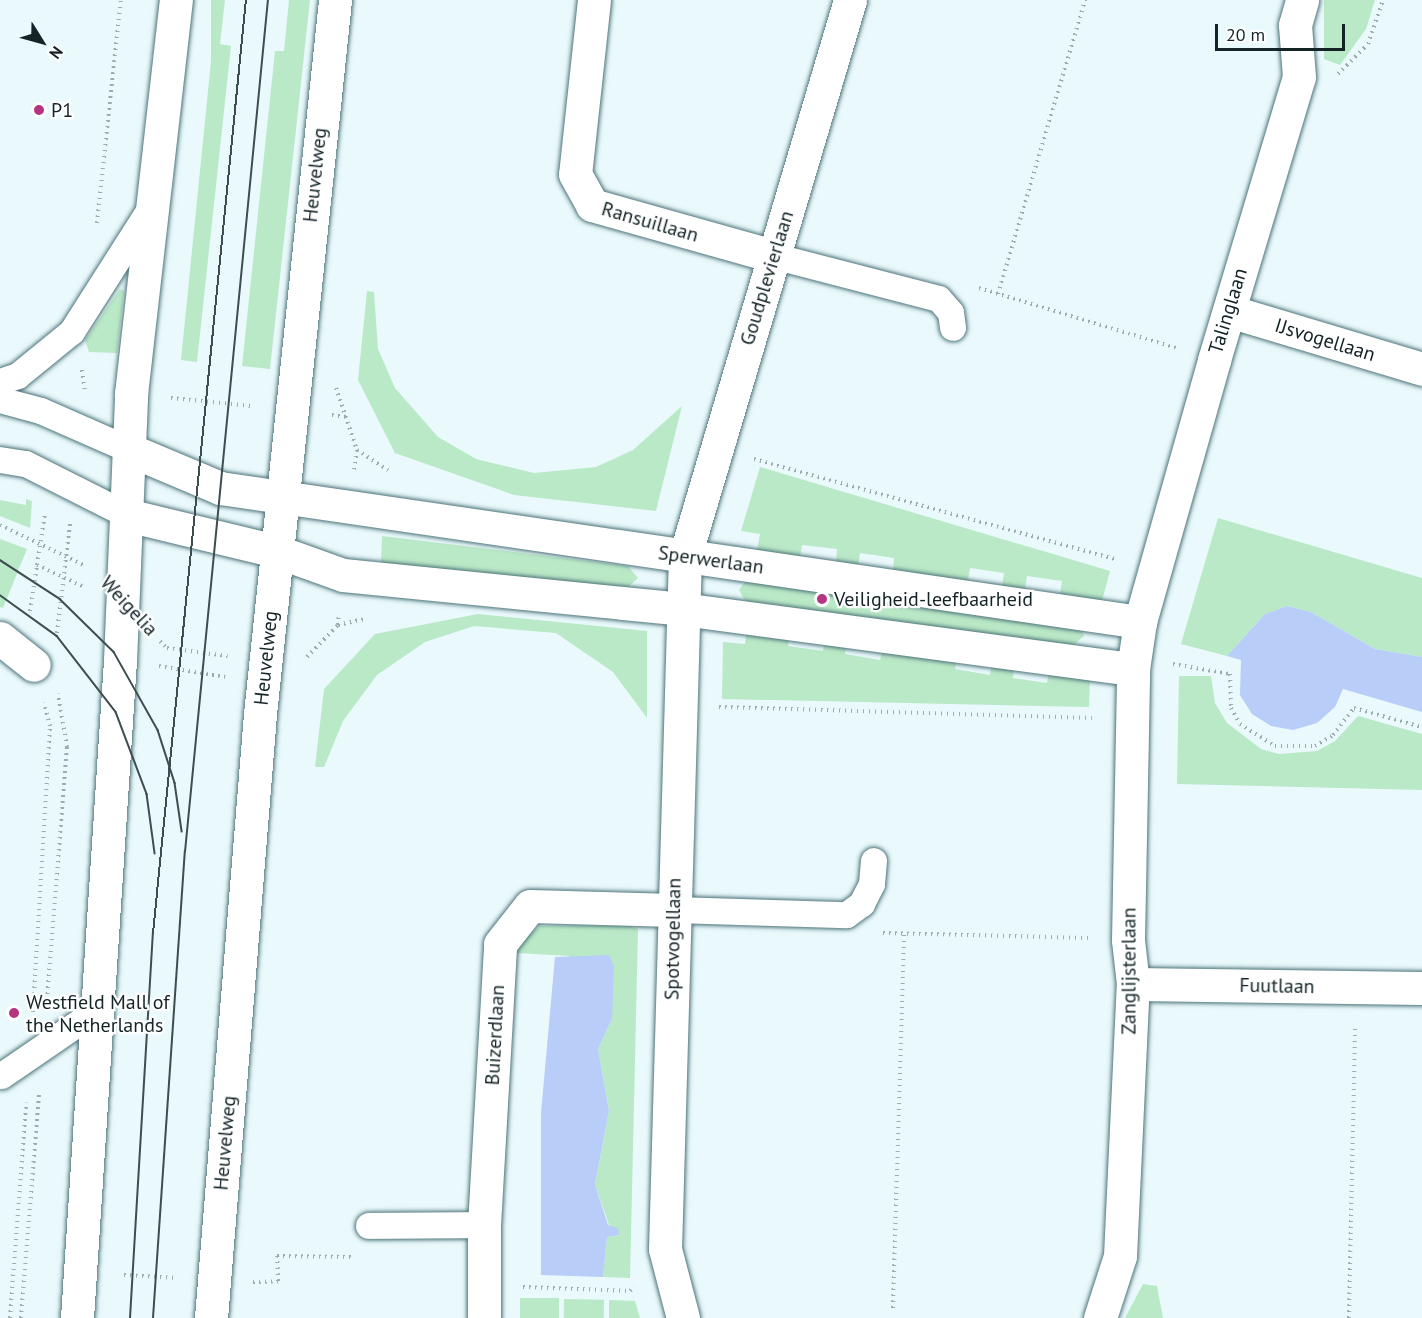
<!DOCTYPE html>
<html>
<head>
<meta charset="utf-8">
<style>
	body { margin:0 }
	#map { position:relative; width:1422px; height:1318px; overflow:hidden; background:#e9f9fc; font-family:"PT Sans",sans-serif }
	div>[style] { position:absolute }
	.green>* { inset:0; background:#bae9c7; transform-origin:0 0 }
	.water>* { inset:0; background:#b8cdf8 }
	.path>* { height:4px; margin-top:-2px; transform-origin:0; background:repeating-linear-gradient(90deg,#9cacaf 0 1.5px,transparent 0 6px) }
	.roads { filter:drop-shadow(0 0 2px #4d747a) drop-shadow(0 0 2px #4d747a) }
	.lane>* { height:26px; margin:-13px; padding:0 13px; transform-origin:13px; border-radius:13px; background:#fff }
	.street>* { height:33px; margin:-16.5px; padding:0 16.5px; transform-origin:16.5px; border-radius:16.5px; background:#fff }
	.secondary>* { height:33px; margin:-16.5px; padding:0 16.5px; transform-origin:16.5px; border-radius:16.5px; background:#fff }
	.tram>* { height:1.5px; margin:-0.75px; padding:0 0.75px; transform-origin:0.75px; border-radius:0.75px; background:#3d4d50 }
	.dots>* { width:16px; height:16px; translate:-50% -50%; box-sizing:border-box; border:3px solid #fff; border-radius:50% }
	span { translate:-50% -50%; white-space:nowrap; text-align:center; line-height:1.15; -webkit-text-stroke:4.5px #fff; paint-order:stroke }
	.poi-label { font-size:20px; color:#132326 }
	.left { translate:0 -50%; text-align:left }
	.street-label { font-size:20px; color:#132326 }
	.north { position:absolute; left:12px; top:12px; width:60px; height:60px; -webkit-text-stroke:4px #fff; paint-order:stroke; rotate:127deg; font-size:16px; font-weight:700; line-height:24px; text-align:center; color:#132326 }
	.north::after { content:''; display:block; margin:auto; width:21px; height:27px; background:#132326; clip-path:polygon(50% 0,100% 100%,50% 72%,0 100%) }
	.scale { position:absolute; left:1215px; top:24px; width:130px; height:27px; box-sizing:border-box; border:3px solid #132326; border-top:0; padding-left:8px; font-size:18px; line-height:21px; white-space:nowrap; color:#132326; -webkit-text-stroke:4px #fff; paint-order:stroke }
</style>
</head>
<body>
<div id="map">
	<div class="green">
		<i style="clip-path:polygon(211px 0,225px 0,220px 44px,231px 46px,197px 362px,181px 360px,211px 61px)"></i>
		<i style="clip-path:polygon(289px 0,310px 0,270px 369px,242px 366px,275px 51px,284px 51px)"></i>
		<i style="clip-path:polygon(1324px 0,1375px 0,1366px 29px,1340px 65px,1324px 59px)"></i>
		<i style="clip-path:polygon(120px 289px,124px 291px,117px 353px,89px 352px,85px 340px)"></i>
		<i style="clip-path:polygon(367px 291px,374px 292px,378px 349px,395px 388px,438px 437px,476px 459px,534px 473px,596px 467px,633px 450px,682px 406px,656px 511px,514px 495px,395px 453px,358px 380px)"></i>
		<i style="clip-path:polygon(760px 467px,1110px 571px,1102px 601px,1060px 594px,1062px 581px,1027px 576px,1025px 589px,1002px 586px,1004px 573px,970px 568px,968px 581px,893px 571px,894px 558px,860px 553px,858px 566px,836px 563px,837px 549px,802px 545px,800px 557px,757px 551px,760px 534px,741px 531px)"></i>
		<i style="clip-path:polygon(26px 499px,32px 501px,30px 528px,0 516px,0 500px,26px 505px)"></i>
		<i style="clip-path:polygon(1218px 518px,1422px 578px,1422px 657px,1375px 649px,1311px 612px,1287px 606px,1265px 614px,1227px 656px,1181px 644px)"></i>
		<i style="clip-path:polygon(382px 536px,628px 566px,638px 578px,625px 590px,381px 563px)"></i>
		<i style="clip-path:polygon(0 539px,27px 549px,3px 608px,0 607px)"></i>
		<i style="clip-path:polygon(748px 578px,1082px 628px,1084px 636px,1071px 647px,746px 602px,739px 590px)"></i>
		<i style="clip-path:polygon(478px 614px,647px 631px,647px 718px,613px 672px,556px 633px,474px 626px,425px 642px,377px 675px,343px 721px,324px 767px,315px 767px,324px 689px,375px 634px)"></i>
		<i style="clip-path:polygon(747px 628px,790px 634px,788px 646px,823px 651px,825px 639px,847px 642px,845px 654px,880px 660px,883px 648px,957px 658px,955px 669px,990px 675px,992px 663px,1014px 665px,1013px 678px,1047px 683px,1049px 671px,1090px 677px,1089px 707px,722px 699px,723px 642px,745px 644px)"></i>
		<i style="clip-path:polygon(1179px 676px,1211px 676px,1215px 703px,1227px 723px,1261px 749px,1279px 754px,1317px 751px,1335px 741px,1358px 716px,1422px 734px,1422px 790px,1177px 784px)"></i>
		<i style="clip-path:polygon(626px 925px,638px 929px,630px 1278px,603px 1277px,607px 1237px,619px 1235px,609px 1225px,595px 1184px,609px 1111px,598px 1049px,612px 1019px,569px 956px,517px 953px,519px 943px,540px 926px)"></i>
		<i style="clip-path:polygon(1143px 1284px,1157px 1286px,1163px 1318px,1125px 1318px)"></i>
		<i style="left:520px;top:1298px;width:39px;height:20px"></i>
		<i style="left:564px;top:1299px;width:40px;height:19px;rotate:1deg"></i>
		<i style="clip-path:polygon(609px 1300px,635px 1301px,640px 1318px,609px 1318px)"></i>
	</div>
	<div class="water">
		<i style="clip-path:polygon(1287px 606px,1311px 612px,1375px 649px,1422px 657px,1422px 712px,1343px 689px,1335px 707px,1317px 723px,1293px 730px,1271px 726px,1252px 714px,1240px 695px,1241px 660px,1227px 656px,1265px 614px)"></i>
		<i style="clip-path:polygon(609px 955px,614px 966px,612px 1019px,598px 1049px,609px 1111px,595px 1184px,608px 1225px,618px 1228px,619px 1235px,607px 1237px,603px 1277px,541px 1275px,541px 1113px,555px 957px)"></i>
	</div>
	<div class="path">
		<i style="left:1338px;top:74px;width:42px;rotate:-45deg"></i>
		<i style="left:1368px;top:44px;width:46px;rotate:-71.2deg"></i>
		<i style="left:97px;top:223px;width:224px;rotate:-83.9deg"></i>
		<i style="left:979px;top:288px;width:206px;rotate:16.9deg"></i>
		<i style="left:998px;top:294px;width:307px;rotate:-73.5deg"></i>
		<i style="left:82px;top:370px;width:22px;rotate:82deg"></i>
		<i style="left:336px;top:388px;width:65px;rotate:71.3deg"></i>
		<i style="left:357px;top:450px;width:20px;rotate:99deg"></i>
		<i style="left:171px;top:398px;width:82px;rotate:5.6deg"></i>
		<i style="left:332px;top:415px;width:14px;rotate:8deg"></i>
		<i style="left:357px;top:450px;width:37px;rotate:33deg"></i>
		<i style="left:754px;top:459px;width:377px;rotate:15.5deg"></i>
		<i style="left:0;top:525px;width:95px;rotate:25.5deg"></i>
		<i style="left:37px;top:565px;width:53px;rotate:-81.3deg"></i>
		<i style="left:30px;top:611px;width:47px;rotate:-81.3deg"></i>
		<i style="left:37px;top:565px;width:52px;rotate:25.1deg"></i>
		<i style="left:338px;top:625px;width:27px;rotate:-13deg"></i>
		<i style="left:57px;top:633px;width:110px;rotate:-83.2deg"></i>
		<i style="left:160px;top:641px;width:10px;rotate:45deg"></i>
		<i style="left:167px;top:648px;width:61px;rotate:7.6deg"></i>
		<i style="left:307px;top:657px;width:45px;rotate:-45.9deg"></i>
		<i style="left:338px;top:625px;width:11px;rotate:-85deg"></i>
		<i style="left:1173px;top:664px;width:58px;rotate:10deg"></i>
		<i style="left:1230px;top:674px;width:34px;rotate:88deg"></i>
		<i style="left:1231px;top:708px;width:18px;rotate:61deg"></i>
		<i style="left:1240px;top:724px;width:41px;rotate:32.2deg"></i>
		<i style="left:1275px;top:746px;width:40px"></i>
		<i style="left:1315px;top:746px;width:21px;rotate:-31deg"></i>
		<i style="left:1333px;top:735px;width:34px;rotate:-52deg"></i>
		<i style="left:1354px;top:708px;width:71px;rotate:15.6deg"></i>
		<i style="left:159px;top:666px;width:67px;rotate:9.5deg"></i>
		<i style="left:719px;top:707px;width:373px;rotate:1.7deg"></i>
		<i style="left:883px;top:933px;width:205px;rotate:1.4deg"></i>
		<i style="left:47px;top:1000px;width:254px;rotate:-85.5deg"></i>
		<i style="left:67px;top:747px;width:54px;rotate:-99.6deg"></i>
		<i style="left:33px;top:1012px;width:287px;rotate:-86.6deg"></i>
		<i style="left:50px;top:726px;width:24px;rotate:-105deg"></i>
		<i style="left:124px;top:1275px;width:53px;rotate:3.2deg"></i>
		<i style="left:253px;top:1282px;width:25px;rotate:-2deg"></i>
		<i style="left:278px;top:1281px;width:25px;rotate:-92deg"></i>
		<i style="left:277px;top:1256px;width:74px;rotate:0.8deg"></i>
		<i style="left:523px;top:1287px;width:107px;rotate:2.1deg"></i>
		<i style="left:630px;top:1291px;width:6px;rotate:-45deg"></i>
		<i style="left:893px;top:1308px;width:375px;rotate:-88.3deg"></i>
		<i style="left:10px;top:1318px;width:216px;rotate:-85.7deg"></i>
		<i style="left:21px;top:1318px;width:224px;rotate:-85.4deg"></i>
		<i style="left:1349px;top:1318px;width:292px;rotate:-88.8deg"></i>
	</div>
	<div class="roads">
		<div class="lane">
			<i style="left:773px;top:256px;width:171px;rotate:14.5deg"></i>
			<i style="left:939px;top:299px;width:18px;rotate:49deg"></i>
			<i style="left:951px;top:313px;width:15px;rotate:82deg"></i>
			<i style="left:0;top:382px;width:19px;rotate:-18deg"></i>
			<i style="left:18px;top:376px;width:70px;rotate:-39.2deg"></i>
			<i style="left:72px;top:332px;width:143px;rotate:-57.5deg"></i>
			<i style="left:0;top:400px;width:42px;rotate:15deg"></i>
			<i style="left:41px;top:411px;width:97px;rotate:23.7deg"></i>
			<i style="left:0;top:460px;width:26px;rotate:9deg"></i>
			<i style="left:26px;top:464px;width:113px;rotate:26.8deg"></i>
			<i style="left:674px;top:910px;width:173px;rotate:1.7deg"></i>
			<i style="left:847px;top:915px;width:19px;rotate:-36deg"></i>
			<i style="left:862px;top:904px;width:22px;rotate:-63deg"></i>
			<i style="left:872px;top:884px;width:23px;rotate:-85deg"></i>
			<i style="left:2px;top:1076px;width:116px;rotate:-34.5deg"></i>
			<i style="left:369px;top:1226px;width:115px;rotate:-0.5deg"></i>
		</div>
		<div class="street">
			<i style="left:594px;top:0;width:175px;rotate:96.2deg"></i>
			<i style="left:575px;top:174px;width:35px;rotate:61deg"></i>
			<i style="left:592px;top:205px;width:188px;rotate:15.7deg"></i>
			<i style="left:1229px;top:311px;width:202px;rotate:16.7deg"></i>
			<i style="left:130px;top:450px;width:98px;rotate:22.9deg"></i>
			<i style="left:220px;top:488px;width:930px;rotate:8.29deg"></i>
			<i style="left:127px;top:515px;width:153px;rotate:13.6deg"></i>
			<i style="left:276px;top:551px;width:71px;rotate:19.7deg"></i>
			<i style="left:343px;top:575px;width:341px;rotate:5.7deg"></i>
			<i style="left:682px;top:609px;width:455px;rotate:7.6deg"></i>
			<i style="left:0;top:638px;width:43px;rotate:38.5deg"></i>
			<i style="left:1133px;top:984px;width:289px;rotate:0.8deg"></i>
			<i style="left:484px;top:1318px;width:93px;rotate:-90deg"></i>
			<i style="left:484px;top:1225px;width:281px;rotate:-86.7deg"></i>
			<i style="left:500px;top:944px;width:48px;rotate:-51.7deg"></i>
			<i style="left:530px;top:906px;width:144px;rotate:1.6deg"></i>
			<i style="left:683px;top:1318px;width:71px;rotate:-104.6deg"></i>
			<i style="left:665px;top:1249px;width:693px;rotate:-88.35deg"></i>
			<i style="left:685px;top:556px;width:580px;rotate:-73.47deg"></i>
			<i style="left:1100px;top:1318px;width:65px;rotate:-72.1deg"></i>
			<i style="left:1120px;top:1256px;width:272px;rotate:-87.3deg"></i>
			<i style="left:1133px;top:984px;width:44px;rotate:-96.5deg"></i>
			<i style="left:1128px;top:940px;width:271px;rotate:-88.9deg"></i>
			<i style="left:1133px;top:669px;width:48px;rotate:-81.5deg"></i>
			<i style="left:1140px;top:622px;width:272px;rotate:-74.2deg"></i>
			<i style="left:1214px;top:360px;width:295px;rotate:-73.3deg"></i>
			<i style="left:1299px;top:77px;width:52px;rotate:-94.4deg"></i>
			<i style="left:1295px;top:25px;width:26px;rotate:-74deg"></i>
		</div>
		<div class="secondary">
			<i style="left:77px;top:1318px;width:658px;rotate:-86.26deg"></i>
			<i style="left:120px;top:661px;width:267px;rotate:-87.6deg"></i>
			<i style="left:131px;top:394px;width:397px;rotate:-83.5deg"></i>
			<i style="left:211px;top:1318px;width:606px;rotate:-85.36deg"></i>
			<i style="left:260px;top:714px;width:718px;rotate:-84deg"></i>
		</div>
	</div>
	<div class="tram">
		<i style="left:0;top:560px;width:72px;rotate:33deg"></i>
		<i style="left:60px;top:599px;width:76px;rotate:44.5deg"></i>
		<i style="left:114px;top:652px;width:90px;rotate:60.6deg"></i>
		<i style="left:158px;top:730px;width:56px;rotate:72.2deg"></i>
		<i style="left:175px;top:783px;width:49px;rotate:81.7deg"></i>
		<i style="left:0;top:595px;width:70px;rotate:35.7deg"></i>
		<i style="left:57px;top:636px;width:96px;rotate:52.2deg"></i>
		<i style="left:116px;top:712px;width:88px;rotate:69.3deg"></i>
		<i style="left:147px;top:794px;width:60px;rotate:82.3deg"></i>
		<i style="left:130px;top:1318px;width:386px;rotate:-86.6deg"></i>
		<i style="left:153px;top:933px;width:938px;rotate:-84.31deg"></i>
		<i style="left:153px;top:1318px;width:467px;rotate:-86.1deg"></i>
		<i style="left:185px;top:852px;width:856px;rotate:-84.44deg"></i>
	</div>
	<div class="dots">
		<i style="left:39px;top:110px;background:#b53580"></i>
		<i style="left:822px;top:599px;background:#b53580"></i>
		<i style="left:14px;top:1013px;background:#b53580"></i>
	</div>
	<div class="poi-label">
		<span class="left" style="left:51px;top:110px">P1</span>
		<span class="left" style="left:834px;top:599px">Veiligheid-leefbaarheid</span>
		<span class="left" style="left:26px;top:1014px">Westfield Mall of<br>the Netherlands</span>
	</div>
	<div class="street-label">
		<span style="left:315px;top:175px;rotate:-84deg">Heuvelweg</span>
		<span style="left:650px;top:222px;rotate:16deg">Ransuillaan</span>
		<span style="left:767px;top:278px;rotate:-73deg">Goudplevierlaan</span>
		<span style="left:1228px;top:311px;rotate:-73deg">Talinglaan</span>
		<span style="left:1325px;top:340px;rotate:17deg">IJsvogellaan</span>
		<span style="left:711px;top:560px;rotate:8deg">Sperwerlaan</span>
		<span style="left:129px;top:606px;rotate:47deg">Weigelia</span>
		<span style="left:266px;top:658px;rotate:-84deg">Heuvelweg</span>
		<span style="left:673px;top:939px;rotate:-89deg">Spotvogellaan</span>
		<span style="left:1129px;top:971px;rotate:-90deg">Zanglijsterlaan</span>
		<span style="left:1277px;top:986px;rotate:1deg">Fuutlaan</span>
		<span style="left:495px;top:1035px;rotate:-87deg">Buizerdlaan</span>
		<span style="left:225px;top:1143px;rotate:-85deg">Heuvelweg</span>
	</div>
	<div class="north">N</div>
	<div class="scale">20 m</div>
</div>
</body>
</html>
